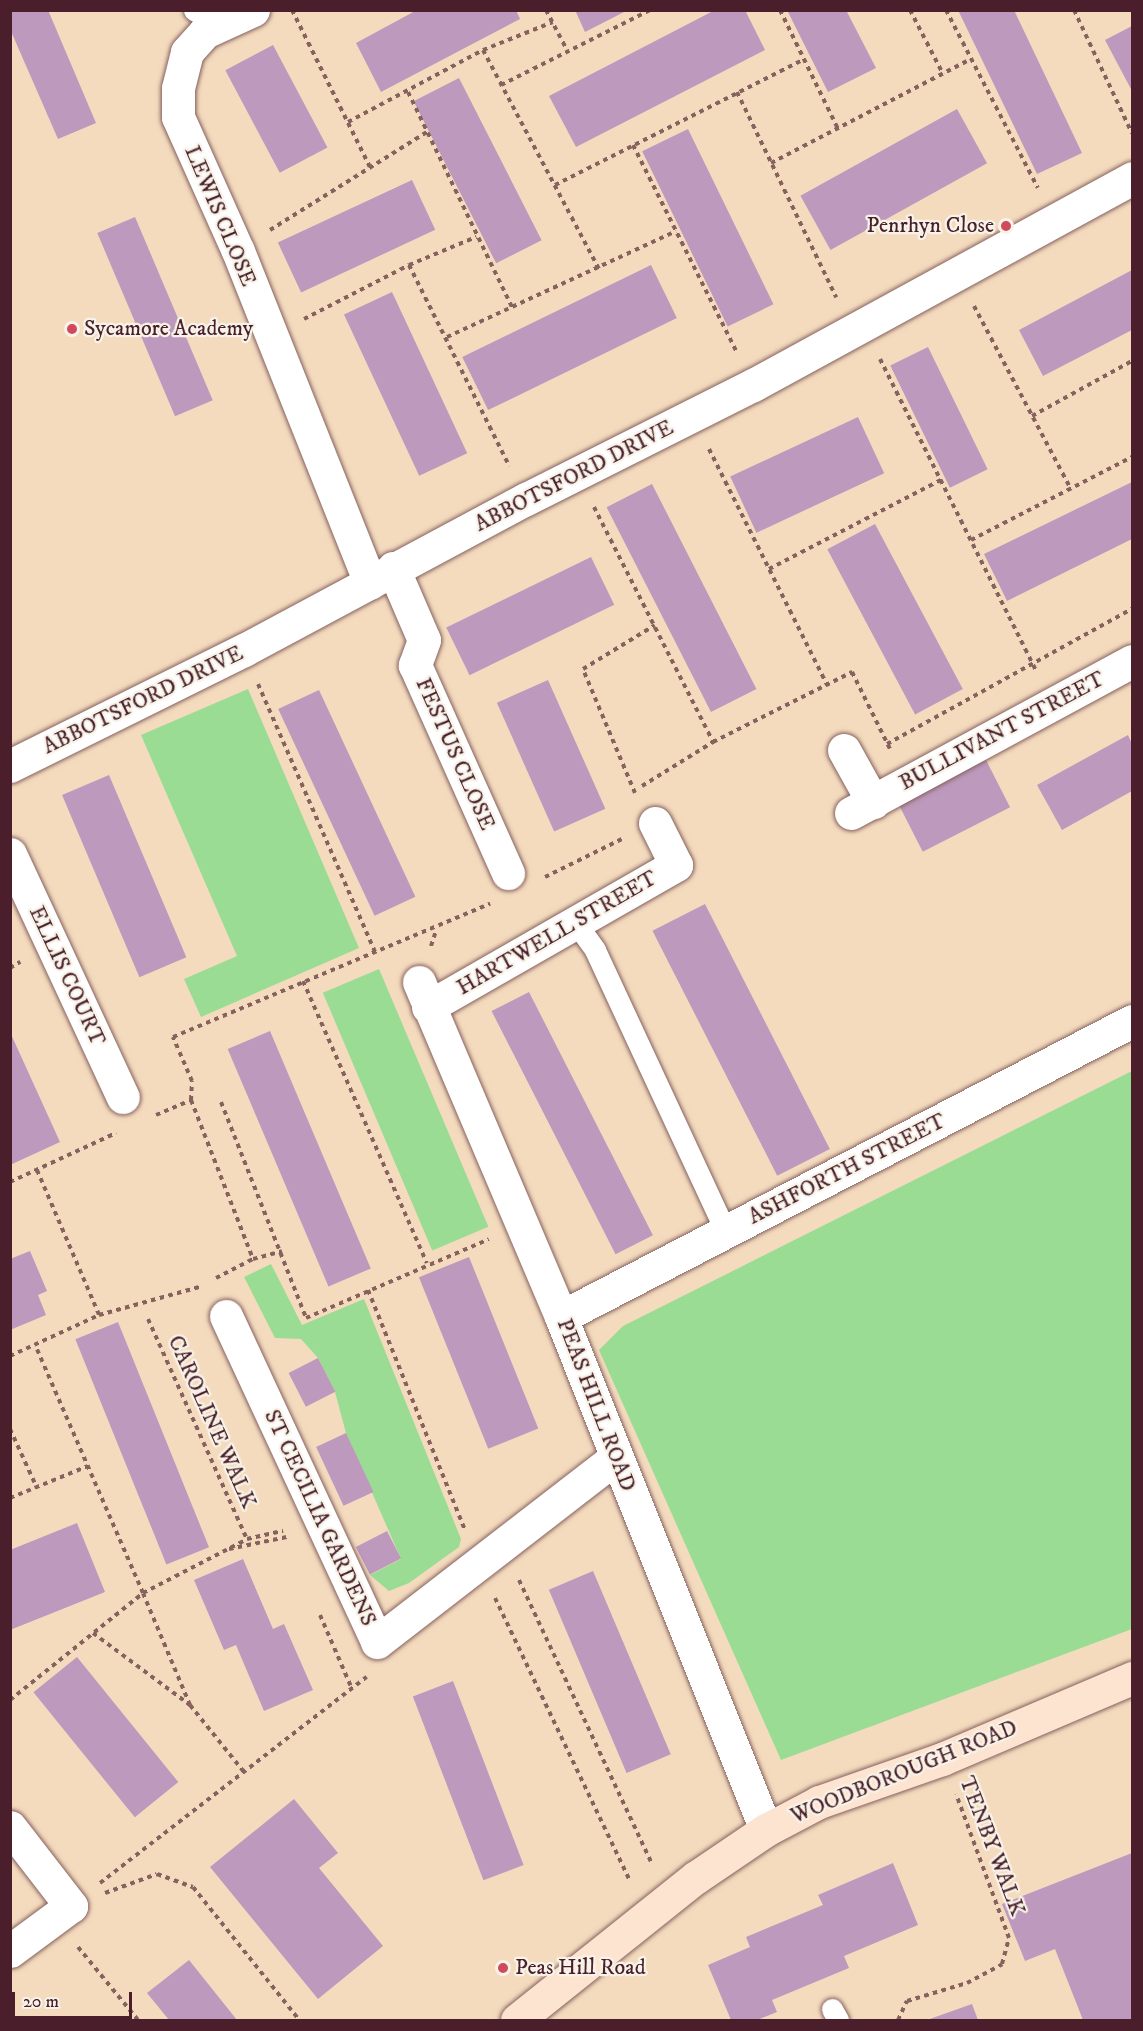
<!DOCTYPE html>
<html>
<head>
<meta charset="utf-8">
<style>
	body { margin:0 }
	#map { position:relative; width:1143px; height:2031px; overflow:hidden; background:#f4dbbe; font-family:"IM FELL DW Pica",serif }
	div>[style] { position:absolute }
	.green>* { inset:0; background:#9adc94; transform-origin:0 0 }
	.building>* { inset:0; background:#bd99be; transform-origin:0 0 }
	.path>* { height:4px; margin-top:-2px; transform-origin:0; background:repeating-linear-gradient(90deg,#86615e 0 4.5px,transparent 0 9px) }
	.roads { filter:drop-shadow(0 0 2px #86615e) drop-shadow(0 0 2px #86615e) }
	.service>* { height:21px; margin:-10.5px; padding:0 10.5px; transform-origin:10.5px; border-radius:10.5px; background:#fff }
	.minor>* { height:33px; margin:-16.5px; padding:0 16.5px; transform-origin:16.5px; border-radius:16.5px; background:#fff }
	.secondary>* { height:33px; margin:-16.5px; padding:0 16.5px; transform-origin:16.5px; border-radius:16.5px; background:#fde4d0 }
	.dots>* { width:16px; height:16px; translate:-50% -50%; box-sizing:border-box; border:3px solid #f7f3e8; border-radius:50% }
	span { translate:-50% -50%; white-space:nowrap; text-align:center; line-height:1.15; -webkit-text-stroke:4.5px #f7f3e8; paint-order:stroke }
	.street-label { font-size:22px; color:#4a1f2b }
	.poi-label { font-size:22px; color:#4a1f2b }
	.right { translate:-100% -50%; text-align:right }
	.left { translate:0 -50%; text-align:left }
	.frame { position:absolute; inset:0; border:12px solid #4a1f2b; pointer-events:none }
	.scale { position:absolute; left:12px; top:1992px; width:120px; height:27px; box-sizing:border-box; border:3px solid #4a1f2b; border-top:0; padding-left:8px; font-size:18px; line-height:21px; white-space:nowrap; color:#4a1f2b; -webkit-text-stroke:4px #f7f3e8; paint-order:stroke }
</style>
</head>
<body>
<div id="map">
	<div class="green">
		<i style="clip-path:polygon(248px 689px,359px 948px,201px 1017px,184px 979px,237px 956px,141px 735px)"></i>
		<i style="left:379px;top:969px;width:280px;height:61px;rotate:67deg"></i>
		<i style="clip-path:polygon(1132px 1071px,1132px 1629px,781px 1760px,599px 1350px,623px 1326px)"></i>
		<i style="clip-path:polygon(271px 1264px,302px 1325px,364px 1299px,461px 1539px,459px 1547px,409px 1583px,389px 1591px,370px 1575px,401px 1559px,346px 1433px,335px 1392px,318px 1358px,301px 1339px,275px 1338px,244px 1277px)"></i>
	</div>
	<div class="building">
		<i style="clip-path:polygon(10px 10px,48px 10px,96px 123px,58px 139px,10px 29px)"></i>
		<i style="clip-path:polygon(417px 10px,516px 10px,520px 19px,381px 92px,356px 43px)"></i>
		<i style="clip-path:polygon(575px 10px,628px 10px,585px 32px)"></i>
		<i style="clip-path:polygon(715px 10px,745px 10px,765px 50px,576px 147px,549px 96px)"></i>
		<i style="clip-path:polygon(787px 10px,846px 10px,876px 68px,828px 92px)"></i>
		<i style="clip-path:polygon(958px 10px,1014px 10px,1082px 153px,1037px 174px)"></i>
		<i style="clip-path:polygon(1132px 26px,1132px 91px,1105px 40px)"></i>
		<i style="left:273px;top:45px;width:116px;height:54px;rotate:62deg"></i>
		<i style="left:459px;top:78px;width:182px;height:51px;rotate:63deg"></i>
		<i style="left:957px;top:109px;width:62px;height:179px;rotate:61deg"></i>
		<i style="left:688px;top:129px;width:195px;height:51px;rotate:64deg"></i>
		<i style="left:412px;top:180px;width:55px;height:148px;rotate:65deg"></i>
		<i style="left:135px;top:217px;width:199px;height:41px;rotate:67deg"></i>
		<i style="left:651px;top:265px;width:59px;height:210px;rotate:64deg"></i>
		<i style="clip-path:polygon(1132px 270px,1132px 330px,1043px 376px,1019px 330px)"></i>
		<i style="left:392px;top:292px;width:178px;height:53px;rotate:65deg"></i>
		<i style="left:928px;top:347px;width:136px;height:42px;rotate:64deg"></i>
		<i style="left:858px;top:417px;width:62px;height:141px;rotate:65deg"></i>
		<i style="clip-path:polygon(1132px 482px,1132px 539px,1007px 601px,984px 554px)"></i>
		<i style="left:652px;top:484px;width:230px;height:51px;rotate:63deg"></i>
		<i style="left:875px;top:524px;width:187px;height:54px;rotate:62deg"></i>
		<i style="left:591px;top:557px;width:53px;height:161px;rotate:64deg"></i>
		<i style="left:548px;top:680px;width:141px;height:56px;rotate:66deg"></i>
		<i style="left:319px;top:690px;width:228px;height:45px;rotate:65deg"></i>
		<i style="clip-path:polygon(1128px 735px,1132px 744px,1132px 791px,1062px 830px,1037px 785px)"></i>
		<i style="left:986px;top:760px;width:53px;height:98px;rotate:63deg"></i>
		<i style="left:109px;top:775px;width:198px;height:51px;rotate:67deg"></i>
		<i style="left:705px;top:904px;width:275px;height:59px;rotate:63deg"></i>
		<i style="left:529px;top:992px;width:273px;height:42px;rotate:63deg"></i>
		<i style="left:270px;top:1031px;width:258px;height:46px;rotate:67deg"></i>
		<i style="clip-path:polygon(10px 1032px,60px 1142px,10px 1165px)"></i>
		<i style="clip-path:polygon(30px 1251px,47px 1291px,38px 1295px,46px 1315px,10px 1330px,10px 1259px)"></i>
		<i style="left:469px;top:1257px;width:185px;height:54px;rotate:68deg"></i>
		<i style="left:118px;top:1322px;width:243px;height:46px;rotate:68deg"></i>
		<i style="left:318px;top:1358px;width:38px;height:33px;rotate:63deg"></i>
		<i style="left:346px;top:1433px;width:65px;height:33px;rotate:65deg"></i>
		<i style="clip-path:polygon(77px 1523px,105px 1592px,10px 1630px,10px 1550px)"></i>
		<i style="left:387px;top:1531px;width:31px;height:35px;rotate:63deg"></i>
		<i style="clip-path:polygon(243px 1559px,273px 1629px,284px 1624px,313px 1690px,264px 1711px,236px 1645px,224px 1650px,194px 1580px)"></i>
		<i style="left:593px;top:1571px;width:199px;height:48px;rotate:67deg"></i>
		<i style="left:77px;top:1657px;width:161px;height:56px;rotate:51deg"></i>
		<i style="left:453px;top:1681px;width:197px;height:43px;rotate:69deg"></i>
		<i style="clip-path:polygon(294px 1799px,338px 1853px,319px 1868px,383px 1946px,318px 1999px,210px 1867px)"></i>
		<i style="clip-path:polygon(1132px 1853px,1132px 2020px,1083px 2020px,1055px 1949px,1025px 1961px,1002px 1904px)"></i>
		<i style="clip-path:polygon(893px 1863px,918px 1925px,844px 1956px,849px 1968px,772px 2000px,777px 2012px,757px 2020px,731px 2020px,708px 1965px,750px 1947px,746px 1937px,823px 1905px,818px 1895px)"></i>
		<i style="clip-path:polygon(189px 1960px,237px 2020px,169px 2020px,147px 1993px)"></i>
		<i style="clip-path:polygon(972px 2004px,978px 2020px,927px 2020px)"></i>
	</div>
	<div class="path">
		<i style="left:292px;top:10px;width:175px;rotate:63.6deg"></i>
		<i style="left:546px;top:10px;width:45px;rotate:62.3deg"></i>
		<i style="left:780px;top:10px;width:132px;rotate:64deg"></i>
		<i style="left:910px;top:10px;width:72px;rotate:62.7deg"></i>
		<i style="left:946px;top:10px;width:200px;rotate:62.7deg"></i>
		<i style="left:1074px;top:10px;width:136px;rotate:64.8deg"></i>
		<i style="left:483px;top:50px;width:248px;rotate:62.1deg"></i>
		<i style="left:501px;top:85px;width:167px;rotate:-26.7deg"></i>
		<i style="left:408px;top:92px;width:239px;rotate:64.2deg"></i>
		<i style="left:737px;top:92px;width:228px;rotate:64.2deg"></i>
		<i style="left:348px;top:122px;width:153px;rotate:-28.1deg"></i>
		<i style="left:483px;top:50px;width:75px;rotate:-21.8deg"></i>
		<i style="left:633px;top:145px;width:230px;rotate:63.4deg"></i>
		<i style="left:771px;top:163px;width:225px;rotate:-27.5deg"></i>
		<i style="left:555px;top:185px;width:279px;rotate:-26.8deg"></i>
		<i style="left:270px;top:230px;width:185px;rotate:-32deg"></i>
		<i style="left:409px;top:265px;width:225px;rotate:63.5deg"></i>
		<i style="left:974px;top:306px;width:207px;rotate:62.1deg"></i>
		<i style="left:304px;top:319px;width:118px;rotate:-27.2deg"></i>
		<i style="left:409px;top:265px;width:73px;rotate:-22.7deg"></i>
		<i style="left:447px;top:337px;width:252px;rotate:-24.8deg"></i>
		<i style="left:880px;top:359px;width:349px;rotate:63.4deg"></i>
		<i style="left:1032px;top:416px;width:114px;rotate:-28.8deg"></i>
		<i style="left:709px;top:449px;width:264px;rotate:63.4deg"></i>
		<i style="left:594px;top:507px;width:263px;rotate:63.1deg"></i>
		<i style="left:971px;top:540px;width:181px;rotate:-27.3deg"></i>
		<i style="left:769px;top:569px;width:194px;rotate:-27.4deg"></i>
		<i style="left:258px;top:684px;width:295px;rotate:66.4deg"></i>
		<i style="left:887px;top:744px;width:280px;rotate:-28.9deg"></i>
		<i style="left:642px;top:786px;width:84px;rotate:-31.8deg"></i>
		<i style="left:713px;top:742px;width:156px;rotate:-26.7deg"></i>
		<i style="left:852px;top:672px;width:86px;rotate:63.7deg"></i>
		<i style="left:635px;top:793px;width:134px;rotate:-112.8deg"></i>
		<i style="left:583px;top:669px;width:84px;rotate:-31.4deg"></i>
		<i style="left:545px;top:877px;width:86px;rotate:-26.3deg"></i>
		<i style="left:431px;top:946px;width:16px;rotate:-72deg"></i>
		<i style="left:10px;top:968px;width:12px;rotate:-31deg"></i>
		<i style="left:303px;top:981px;width:308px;rotate:66.3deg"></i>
		<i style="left:191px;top:1100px;width:171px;rotate:68.7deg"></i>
		<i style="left:221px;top:1102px;width:232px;rotate:68.5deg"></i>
		<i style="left:306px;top:1318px;width:199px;rotate:-23.3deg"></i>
		<i style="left:156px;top:1115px;width:38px;rotate:-23deg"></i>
		<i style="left:191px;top:1100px;width:19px;rotate:-87deg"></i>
		<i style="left:192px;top:1081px;width:48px;rotate:-113.4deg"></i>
		<i style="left:173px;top:1037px;width:344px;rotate:-22.8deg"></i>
		<i style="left:37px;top:1170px;width:158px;rotate:66.8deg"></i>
		<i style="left:10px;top:1182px;width:117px;rotate:-24.8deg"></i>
		<i style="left:216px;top:1278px;width:42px;rotate:-27.2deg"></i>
		<i style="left:253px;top:1259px;width:30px;rotate:-15deg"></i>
		<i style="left:368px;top:1290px;width:257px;rotate:68deg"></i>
		<i style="left:148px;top:1319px;width:241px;rotate:65.8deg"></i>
		<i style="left:10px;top:1356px;width:98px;rotate:-24.7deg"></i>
		<i style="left:99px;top:1315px;width:104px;rotate:-15.6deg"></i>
		<i style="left:10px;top:1429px;width:65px;rotate:65.4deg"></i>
		<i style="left:10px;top:1498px;width:84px;rotate:-22.3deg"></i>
		<i style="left:229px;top:1549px;width:59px;rotate:-11.7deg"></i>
		<i style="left:519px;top:1580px;width:314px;rotate:64.9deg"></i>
		<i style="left:495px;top:1598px;width:314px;rotate:64.5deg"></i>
		<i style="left:320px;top:1615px;width:81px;rotate:66.6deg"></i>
		<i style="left:93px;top:1633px;width:121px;rotate:36.6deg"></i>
		<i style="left:190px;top:1705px;width:86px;rotate:51.1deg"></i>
		<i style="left:10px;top:1700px;width:171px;rotate:-38.8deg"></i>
		<i style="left:143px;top:1593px;width:268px;rotate:-113.5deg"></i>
		<i style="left:190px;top:1705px;width:121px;rotate:-112.8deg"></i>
		<i style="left:143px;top:1593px;width:117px;rotate:-27.4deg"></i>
		<i style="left:247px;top:1539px;width:37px;rotate:-13deg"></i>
		<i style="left:100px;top:1883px;width:337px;rotate:-37.7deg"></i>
		<i style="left:105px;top:1893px;width:55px;rotate:-20.1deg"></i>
		<i style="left:157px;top:1874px;width:38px;rotate:20deg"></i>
		<i style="left:193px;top:1887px;width:170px;rotate:51.4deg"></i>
		<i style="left:78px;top:1947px;width:94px;rotate:50.6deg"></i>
		<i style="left:898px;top:2020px;width:21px;rotate:-65deg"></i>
		<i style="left:907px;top:2001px;width:63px;rotate:-16.7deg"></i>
		<i style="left:967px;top:1983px;width:40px;rotate:-28deg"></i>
		<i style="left:1002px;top:1964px;width:27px;rotate:-75deg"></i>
		<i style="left:1009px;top:1938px;width:153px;rotate:-110.2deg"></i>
	</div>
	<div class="roads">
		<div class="service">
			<i style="left:194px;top:10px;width:31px;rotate:29deg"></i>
			<i style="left:575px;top:922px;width:34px;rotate:54deg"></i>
			<i style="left:595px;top:950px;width:311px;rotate:65.1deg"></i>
			<i style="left:832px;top:2009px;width:13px;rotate:61deg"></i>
		</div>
		<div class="minor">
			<i style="left:253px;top:10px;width:53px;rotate:155.4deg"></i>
			<i style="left:205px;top:32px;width:27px;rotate:132deg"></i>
			<i style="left:187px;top:52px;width:37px;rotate:104deg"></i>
			<i style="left:178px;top:88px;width:29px;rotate:90deg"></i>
			<i style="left:178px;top:117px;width:147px;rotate:65.9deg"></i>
			<i style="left:238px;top:251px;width:357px;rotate:68.3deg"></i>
			<i style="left:393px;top:568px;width:78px;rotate:66.7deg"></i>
			<i style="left:424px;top:640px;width:27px;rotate:110deg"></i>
			<i style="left:415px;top:665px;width:228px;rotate:65.9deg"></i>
			<i style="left:844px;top:750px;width:60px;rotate:60.9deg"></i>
			<i style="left:10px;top:766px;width:261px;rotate:-26.4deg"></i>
			<i style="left:244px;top:650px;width:320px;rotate:-28.2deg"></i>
			<i style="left:526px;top:499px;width:254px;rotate:-26.7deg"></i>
			<i style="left:753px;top:385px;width:432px;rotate:-28.6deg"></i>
			<i style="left:851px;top:813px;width:319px;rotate:-28.4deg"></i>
			<i style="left:10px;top:854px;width:268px;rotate:65.1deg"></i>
			<i style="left:419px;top:982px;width:364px;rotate:67deg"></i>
			<i style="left:561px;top:1317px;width:552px;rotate:68.22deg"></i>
			<i style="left:428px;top:1007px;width:286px;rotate:-29.8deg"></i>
			<i style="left:676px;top:865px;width:47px;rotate:-116.6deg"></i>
			<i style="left:226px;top:1316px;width:359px;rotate:65.1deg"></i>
			<i style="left:377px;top:1642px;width:302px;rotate:-37.7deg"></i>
			<i style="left:561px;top:1317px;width:643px;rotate:-27.4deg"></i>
			<i style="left:10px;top:1827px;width:100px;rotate:52.3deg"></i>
			<i style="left:71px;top:1906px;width:76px;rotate:143.6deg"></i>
		</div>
		<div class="secondary">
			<i style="left:517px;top:2020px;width:228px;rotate:-38.6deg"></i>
			<i style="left:695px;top:1878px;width:86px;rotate:-34.1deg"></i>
			<i style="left:766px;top:1830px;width:60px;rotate:-27.8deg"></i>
			<i style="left:819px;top:1802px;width:130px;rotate:-19.3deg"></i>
			<i style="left:942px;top:1759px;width:207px;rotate:-23.1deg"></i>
		</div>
	</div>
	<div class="dots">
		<i style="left:1006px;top:226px;background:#d1495b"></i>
		<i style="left:72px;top:329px;background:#d1495b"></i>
		<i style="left:503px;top:1968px;background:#d1495b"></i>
	</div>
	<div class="street-label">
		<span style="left:220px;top:216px;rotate:67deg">LEWIS CLOSE</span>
		<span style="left:574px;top:476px;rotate:-27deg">ABBOTSFORD DRIVE</span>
		<span style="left:143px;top:700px;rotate:-26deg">ABBOTSFORD DRIVE</span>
		<span style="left:1002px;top:731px;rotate:-28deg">BULLIVANT STREET</span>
		<span style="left:455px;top:754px;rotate:66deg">FESTUS CLOSE</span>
		<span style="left:557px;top:933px;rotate:-30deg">HARTWELL STREET</span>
		<span style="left:67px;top:976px;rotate:65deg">ELLIS COURT</span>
		<span style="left:847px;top:1169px;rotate:-27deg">ASHFORTH STREET</span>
		<span style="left:596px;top:1405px;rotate:69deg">PEAS HILL ROAD</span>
		<span style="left:212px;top:1422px;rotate:66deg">CAROLINE WALK</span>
		<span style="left:320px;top:1518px;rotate:65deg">ST CECILIA GARDENS</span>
		<span style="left:904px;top:1772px;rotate:-22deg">WOODBOROUGH ROAD</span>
		<span style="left:992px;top:1846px;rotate:69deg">TENBY WALK</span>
	</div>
	<div class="poi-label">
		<span class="right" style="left:994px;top:226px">Penrhyn Close</span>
		<span class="left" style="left:84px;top:329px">Sycamore Academy</span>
		<span class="left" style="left:515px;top:1968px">Peas Hill Road</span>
	</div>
	<div class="frame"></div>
	<div class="scale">20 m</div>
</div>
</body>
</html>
